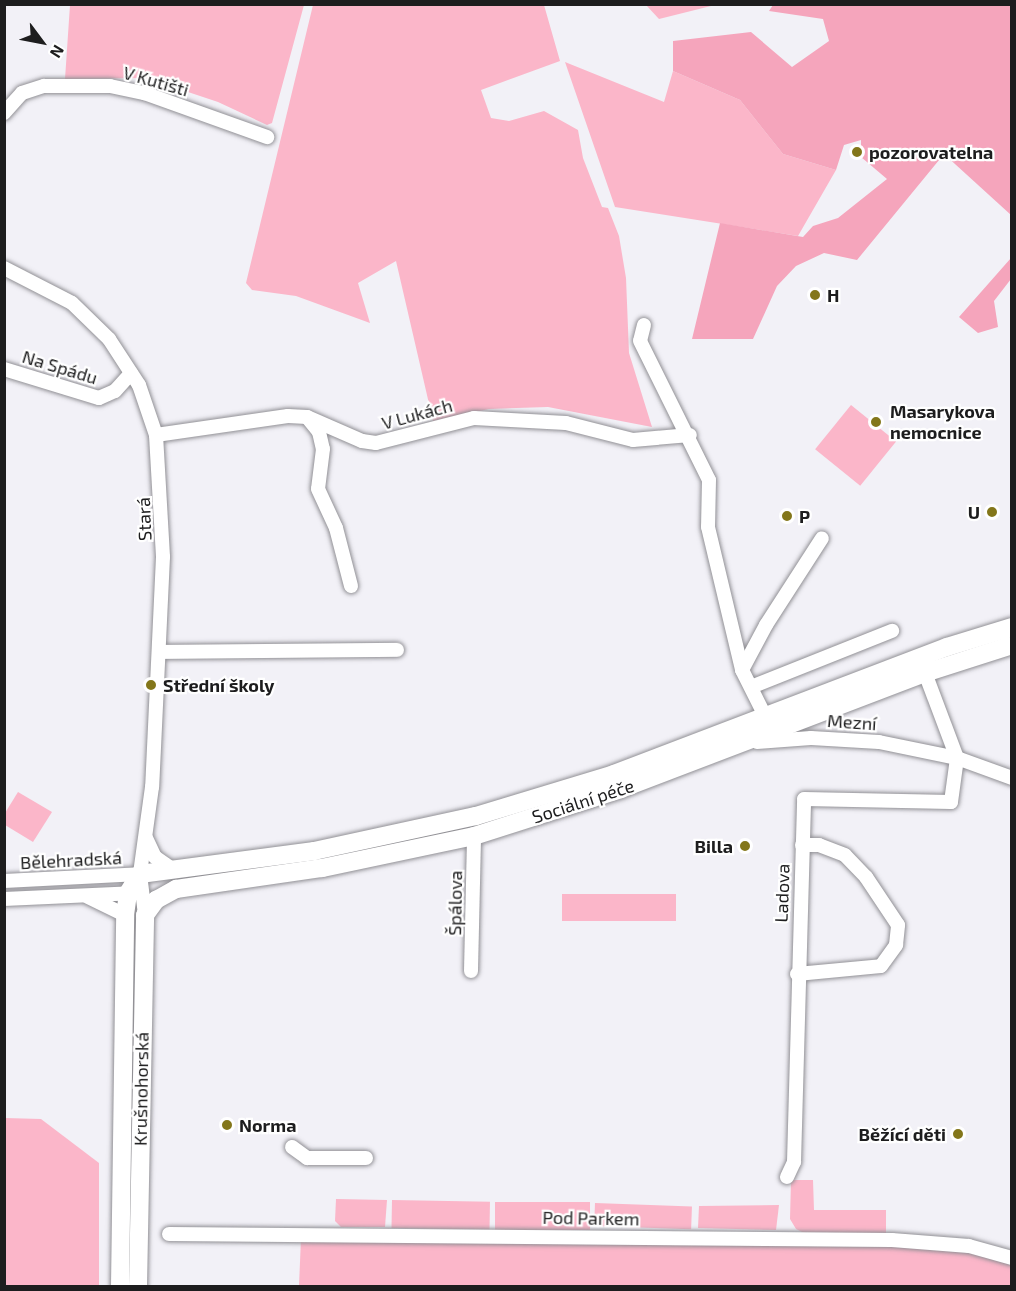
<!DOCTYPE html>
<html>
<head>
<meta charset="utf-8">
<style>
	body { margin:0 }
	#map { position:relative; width:1016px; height:1291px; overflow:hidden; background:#f2f1f7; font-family:"Exo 2",sans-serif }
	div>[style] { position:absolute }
	.green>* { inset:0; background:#fbb6c9; transform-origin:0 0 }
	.forest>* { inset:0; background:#f5a5bc }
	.roads { filter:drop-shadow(0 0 2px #919095) drop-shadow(0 0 2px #919095) }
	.minor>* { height:14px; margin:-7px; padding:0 7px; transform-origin:7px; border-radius:7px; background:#fff }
	.major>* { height:18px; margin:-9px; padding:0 9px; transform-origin:9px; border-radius:9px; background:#fff }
	.dots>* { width:16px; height:16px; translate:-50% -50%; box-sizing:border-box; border:3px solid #fff; border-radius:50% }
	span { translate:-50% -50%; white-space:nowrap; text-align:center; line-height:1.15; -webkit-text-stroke:4.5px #fff; paint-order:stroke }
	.street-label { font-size:18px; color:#1d1d1e }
	.poi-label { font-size:18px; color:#1d1d1e; font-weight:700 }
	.left { translate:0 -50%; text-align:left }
	.right { translate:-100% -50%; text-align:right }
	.frame { position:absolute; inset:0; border:6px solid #1d1d1e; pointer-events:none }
	.north { position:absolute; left:12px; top:12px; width:60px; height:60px; -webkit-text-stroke:4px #fff; paint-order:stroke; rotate:122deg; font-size:16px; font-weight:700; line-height:24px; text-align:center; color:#1d1d1e }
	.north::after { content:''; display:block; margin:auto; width:21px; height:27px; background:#1d1d1e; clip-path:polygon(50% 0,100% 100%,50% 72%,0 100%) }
</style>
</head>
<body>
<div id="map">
	<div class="green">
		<i style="clip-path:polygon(70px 5px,304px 5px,272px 123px,267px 125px,218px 102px,146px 78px,65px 79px)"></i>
		<i style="clip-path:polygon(313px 5px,544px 5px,560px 61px,481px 90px,491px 118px,509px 121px,544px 111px,578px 130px,583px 158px,602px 207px,608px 208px,619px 236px,626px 278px,629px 353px,652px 427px,548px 407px,489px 409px,433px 421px,396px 261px,358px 283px,370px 323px,296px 296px,252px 290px,246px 283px)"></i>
		<i style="clip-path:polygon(646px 5px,715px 5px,659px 19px)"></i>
		<i style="clip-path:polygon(565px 62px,664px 102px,673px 71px,740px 100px,783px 154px,836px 170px,798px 236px,615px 207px)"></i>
		<i style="left:851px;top:405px;width:58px;height:57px;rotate:39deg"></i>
		<i style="clip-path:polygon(18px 792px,52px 812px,33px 842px,5px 825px,5px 813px)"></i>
		<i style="left:562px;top:894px;width:114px;height:27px"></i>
		<i style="clip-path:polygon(5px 1118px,41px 1119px,99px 1163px,99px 1286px,5px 1286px)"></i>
		<i style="clip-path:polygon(791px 1180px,813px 1180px,814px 1210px,886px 1210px,886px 1234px,804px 1233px,796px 1229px,790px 1219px)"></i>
		<i style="clip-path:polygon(336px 1199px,387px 1200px,385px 1227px,341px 1227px,335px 1221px)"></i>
		<i style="left:392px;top:1200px;width:98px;height:28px;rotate:1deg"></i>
		<i style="left:495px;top:1202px;width:95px;height:28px"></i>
		<i style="left:595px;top:1203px;width:97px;height:23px;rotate:2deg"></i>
		<i style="clip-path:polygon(779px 1205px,776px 1230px,698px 1228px,699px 1206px)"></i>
		<i style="clip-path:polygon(301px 1238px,876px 1244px,965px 1250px,1012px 1264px,1011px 1286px,299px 1286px)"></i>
	</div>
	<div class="forest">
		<i style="clip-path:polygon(773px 5px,1011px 5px,1011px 215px,944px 154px,857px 260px,824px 253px,796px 266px,777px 286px,753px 339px,692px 339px,720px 223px,803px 237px,813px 226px,838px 218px,887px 179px,861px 157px,861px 140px,844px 145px,836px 170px,783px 154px,740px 100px,673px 71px,673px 41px,751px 32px,792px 67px,829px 41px,823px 19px,769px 11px)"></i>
		<i style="clip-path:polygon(1011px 258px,1011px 279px,994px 301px,998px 327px,978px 333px,959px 317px)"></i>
	</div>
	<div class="roads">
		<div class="minor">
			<i style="left:4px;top:113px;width:27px;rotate:-48deg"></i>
			<i style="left:22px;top:93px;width:23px;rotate:-18deg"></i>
			<i style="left:44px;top:86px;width:66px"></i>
			<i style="left:110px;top:86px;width:35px;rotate:12deg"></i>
			<i style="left:144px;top:93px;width:131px;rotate:19.7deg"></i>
			<i style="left:4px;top:268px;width:76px;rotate:27.2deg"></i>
			<i style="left:72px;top:303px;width:52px;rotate:44.2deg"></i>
			<i style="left:109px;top:339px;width:55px;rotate:56.9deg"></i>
			<i style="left:139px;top:385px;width:53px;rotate:71.2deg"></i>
			<i style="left:156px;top:435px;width:122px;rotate:86.7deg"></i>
			<i style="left:163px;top:557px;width:230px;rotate:92.7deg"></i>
			<i style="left:152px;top:787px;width:88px;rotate:97.9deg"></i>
			<i style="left:140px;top:874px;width:41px;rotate:83deg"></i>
			<i style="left:644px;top:325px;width:16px;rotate:104deg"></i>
			<i style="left:640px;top:341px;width:155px;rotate:63.6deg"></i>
			<i style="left:709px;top:480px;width:47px;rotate:91.2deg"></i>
			<i style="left:708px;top:527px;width:147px;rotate:76.6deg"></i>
			<i style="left:742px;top:670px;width:51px;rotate:63.4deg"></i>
			<i style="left:4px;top:369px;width:99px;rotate:17deg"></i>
			<i style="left:99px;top:398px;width:17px;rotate:-24deg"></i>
			<i style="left:115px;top:391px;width:24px;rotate:-48deg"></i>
			<i style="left:307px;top:417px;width:19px;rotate:51deg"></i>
			<i style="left:319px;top:432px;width:17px;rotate:77deg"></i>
			<i style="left:323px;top:449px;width:40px;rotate:97.1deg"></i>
			<i style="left:318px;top:489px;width:43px;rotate:65.2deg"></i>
			<i style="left:336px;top:528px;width:60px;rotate:75.5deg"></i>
			<i style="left:156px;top:435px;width:133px;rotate:-8.2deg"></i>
			<i style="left:288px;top:416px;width:19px;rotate:3deg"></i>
			<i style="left:307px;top:417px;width:60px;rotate:23.6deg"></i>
			<i style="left:362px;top:441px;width:14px;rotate:8deg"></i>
			<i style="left:376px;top:443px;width:101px;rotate:-14.3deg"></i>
			<i style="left:474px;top:418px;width:92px;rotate:3.1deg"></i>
			<i style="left:566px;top:423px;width:69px;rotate:14.2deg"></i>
			<i style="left:633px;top:440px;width:57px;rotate:-5deg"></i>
			<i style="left:160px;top:652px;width:237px;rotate:-0.5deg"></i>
			<i style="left:742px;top:670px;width:51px;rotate:-61.9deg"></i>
			<i style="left:766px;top:625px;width:103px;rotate:-57.2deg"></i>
			<i style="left:751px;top:687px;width:152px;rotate:-21.7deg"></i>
			<i style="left:757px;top:742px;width:54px;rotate:-4.2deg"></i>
			<i style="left:811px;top:738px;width:68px;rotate:3.4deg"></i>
			<i style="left:879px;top:742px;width:80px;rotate:11.6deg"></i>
			<i style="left:957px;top:758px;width:59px;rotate:20deg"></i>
			<i style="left:146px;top:838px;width:21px;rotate:65deg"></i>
			<i style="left:155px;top:857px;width:24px;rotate:35deg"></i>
			<i style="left:4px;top:881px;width:136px;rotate:-2.9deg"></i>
			<i style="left:88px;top:897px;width:41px;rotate:25.9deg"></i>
			<i style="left:4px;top:899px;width:133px;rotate:-2.6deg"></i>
			<i style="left:471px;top:971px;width:135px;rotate:-88.7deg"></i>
			<i style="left:797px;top:974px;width:84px;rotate:-5.4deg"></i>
			<i style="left:881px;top:966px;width:26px;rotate:-54deg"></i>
			<i style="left:896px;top:945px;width:20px;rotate:-84deg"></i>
			<i style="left:898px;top:925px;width:58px;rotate:-123.7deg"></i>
			<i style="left:866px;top:877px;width:30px;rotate:-134deg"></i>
			<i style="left:845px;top:855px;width:28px;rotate:-159deg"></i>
			<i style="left:819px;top:845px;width:17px;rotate:180deg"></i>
			<i style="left:292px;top:1147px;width:19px;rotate:36deg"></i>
			<i style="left:307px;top:1158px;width:59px"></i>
			<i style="left:787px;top:1177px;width:17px;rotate:-65deg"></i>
			<i style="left:794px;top:1162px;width:363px;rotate:-88.4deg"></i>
			<i style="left:804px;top:799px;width:147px;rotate:1.2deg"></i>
			<i style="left:951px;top:802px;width:44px;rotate:-82.2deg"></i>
			<i style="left:957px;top:758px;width:99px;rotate:-110.6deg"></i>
			<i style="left:169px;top:1234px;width:723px;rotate:0.48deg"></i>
			<i style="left:892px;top:1240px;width:77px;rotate:4.5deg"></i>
			<i style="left:969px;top:1246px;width:45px;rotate:15.6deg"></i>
		</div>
		<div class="major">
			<i style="left:120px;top:1286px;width:371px;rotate:-89.2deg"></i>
			<i style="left:125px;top:915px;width:22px;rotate:-82deg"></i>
			<i style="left:128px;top:893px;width:22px;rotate:-58deg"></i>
			<i style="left:140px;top:874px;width:176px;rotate:-7.5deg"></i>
			<i style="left:314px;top:851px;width:166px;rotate:-12.2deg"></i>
			<i style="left:476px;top:816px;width:144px;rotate:-16.9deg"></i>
			<i style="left:614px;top:774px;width:356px;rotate:-20.9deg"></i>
			<i style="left:947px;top:647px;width:68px;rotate:-17.1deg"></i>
			<i style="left:138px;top:1286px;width:371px;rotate:-88.9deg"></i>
			<i style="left:145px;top:915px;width:19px;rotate:-54deg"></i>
			<i style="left:156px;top:900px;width:23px;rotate:-29deg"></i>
			<i style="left:176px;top:889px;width:148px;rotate:-8.2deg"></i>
			<i style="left:322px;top:868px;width:155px;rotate:-11.9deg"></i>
			<i style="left:474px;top:836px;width:154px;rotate:-17.7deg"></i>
			<i style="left:621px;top:789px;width:325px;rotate:-20.9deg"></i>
			<i style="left:925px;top:673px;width:91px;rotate:-17.8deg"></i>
		</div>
	</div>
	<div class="dots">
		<i style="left:857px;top:152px;background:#83761a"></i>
		<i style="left:815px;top:295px;background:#83761a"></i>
		<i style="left:876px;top:422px;background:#83761a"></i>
		<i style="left:992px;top:512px;background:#83761a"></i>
		<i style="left:787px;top:516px;background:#83761a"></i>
		<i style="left:151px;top:685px;background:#83761a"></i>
		<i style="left:745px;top:846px;background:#83761a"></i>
		<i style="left:227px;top:1125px;background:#83761a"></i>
		<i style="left:958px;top:1134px;background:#83761a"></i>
	</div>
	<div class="street-label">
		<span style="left:156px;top:81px;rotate:16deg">V Kutišti</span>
		<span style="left:60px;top:367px;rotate:17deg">Na Spádu</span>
		<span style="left:417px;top:414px;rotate:-15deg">V Lukách</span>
		<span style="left:144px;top:519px;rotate:-92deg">Stará</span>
		<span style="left:852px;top:722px;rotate:4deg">Mezní</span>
		<span style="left:583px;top:801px;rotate:-18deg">Sociální péče</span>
		<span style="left:71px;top:860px;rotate:-3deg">Bělehradská</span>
		<span style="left:782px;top:893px;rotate:-88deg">Ladova</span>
		<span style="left:455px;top:903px;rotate:-89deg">Špálova</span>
		<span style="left:141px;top:1089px;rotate:-89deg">Krušnohorská</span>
		<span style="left:591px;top:1218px;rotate:1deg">Pod Parkem</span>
	</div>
	<div class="poi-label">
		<span class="left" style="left:869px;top:152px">pozorovatelna</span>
		<span class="left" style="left:827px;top:295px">H</span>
		<span class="left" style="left:890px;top:422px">Masarykova<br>nemocnice</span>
		<span class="right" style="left:980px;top:512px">U</span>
		<span class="left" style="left:799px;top:516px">P</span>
		<span class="left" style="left:163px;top:685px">Střední školy</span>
		<span class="right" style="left:733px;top:846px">Billa</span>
		<span class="left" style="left:239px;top:1125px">Norma</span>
		<span class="right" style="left:946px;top:1134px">Běžící děti</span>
	</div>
	<div class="frame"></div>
	<div class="north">N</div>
</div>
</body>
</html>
